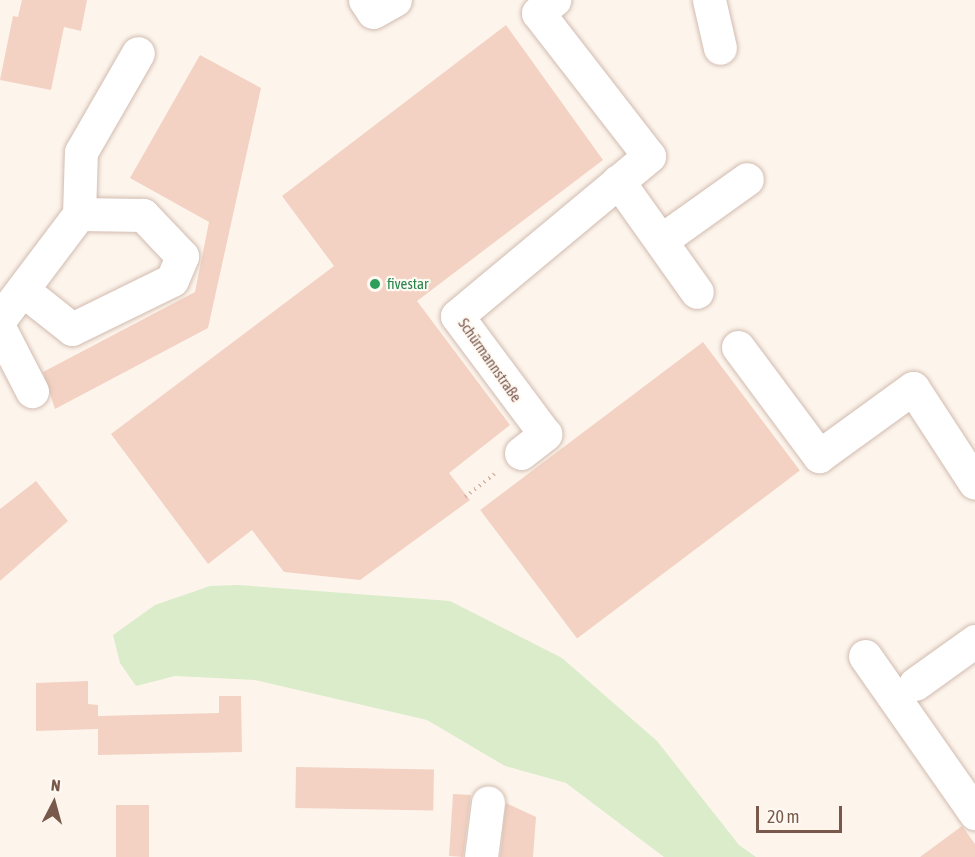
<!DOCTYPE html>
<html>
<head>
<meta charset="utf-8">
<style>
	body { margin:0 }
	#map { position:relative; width:975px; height:857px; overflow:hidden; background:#fdf5ec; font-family:"Asap Condensed",sans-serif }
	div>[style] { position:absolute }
	.green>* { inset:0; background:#daecc9 }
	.building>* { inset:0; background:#f3d2c3; transform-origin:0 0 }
	.path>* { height:4px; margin-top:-2px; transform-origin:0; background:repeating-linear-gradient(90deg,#d9b5a5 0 1.5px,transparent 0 6px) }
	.roads { filter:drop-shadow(0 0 2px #d1bbb0) drop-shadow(0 0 2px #d1bbb0) }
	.minor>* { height:33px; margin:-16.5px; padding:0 16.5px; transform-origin:16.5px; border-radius:16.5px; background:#fff }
	.dots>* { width:16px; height:16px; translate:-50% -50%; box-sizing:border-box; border:3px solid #fff9f3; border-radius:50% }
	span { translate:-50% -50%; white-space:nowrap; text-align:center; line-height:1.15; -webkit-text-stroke:4.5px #fff9f3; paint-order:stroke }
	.leisure-label { font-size:15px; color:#27864d }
	.left { translate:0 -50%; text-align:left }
	.street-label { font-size:15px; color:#7a594d }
	.north { position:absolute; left:24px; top:773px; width:60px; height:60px; -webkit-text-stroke:4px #fff9f3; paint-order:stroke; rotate:6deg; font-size:16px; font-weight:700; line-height:24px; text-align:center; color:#7a594d }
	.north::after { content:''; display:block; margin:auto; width:21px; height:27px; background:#7a594d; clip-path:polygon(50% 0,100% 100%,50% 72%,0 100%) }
	.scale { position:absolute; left:756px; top:806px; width:86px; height:27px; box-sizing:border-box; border:3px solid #7a594d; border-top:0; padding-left:8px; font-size:18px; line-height:21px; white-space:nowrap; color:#7a594d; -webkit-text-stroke:4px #fff9f3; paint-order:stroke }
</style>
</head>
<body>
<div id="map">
	<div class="green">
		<i style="clip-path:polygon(238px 585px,450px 601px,562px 658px,657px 741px,739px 845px,756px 857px,664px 857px,566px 783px,505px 766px,427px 720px,255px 680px,175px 676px,136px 686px,120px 663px,113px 635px,155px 605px,210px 586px)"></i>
	</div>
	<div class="building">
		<i style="clip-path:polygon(22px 0,87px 0,81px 31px,64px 27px,51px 90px,0 80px,13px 16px,18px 17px)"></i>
		<i style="clip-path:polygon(506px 25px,603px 160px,417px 301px,510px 425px,449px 473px,470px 500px,360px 580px,284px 572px,252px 530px,208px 564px,111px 434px,334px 266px,282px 196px)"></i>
		<i style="clip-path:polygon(200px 55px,261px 88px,208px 328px,55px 409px,43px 372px,195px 292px,209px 222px,130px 178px)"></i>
		<i style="left:703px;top:342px;width:161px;height:279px;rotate:53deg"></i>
		<i style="clip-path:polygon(36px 481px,68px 521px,0 581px,0 509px)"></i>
		<i style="clip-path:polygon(88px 681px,88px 704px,98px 705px,98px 729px,36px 731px,36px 683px)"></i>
		<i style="clip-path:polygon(219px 696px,241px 696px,242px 752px,98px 755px,98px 716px,219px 713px)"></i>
		<i style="left:296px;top:767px;width:138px;height:41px;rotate:1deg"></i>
		<i style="clip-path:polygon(453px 794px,471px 795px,463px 857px,449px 856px)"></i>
		<i style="clip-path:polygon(506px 803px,536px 817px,533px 857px,500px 857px)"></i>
		<i style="left:116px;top:805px;width:33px;height:52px"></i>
		<i style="clip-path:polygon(962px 826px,975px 844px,975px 857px,920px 857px)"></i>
	</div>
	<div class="path">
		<i style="left:465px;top:497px;width:41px;rotate:-38deg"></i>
	</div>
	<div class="roads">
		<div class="minor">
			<i style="left:365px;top:0;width:14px;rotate:56deg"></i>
			<i style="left:373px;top:12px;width:25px;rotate:-29deg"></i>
			<i style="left:709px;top:0;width:49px;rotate:77.1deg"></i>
			<i style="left:618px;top:181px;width:136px;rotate:54.6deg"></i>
			<i style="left:663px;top:239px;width:103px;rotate:-35.5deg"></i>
			<i style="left:24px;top:291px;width:61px;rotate:38.4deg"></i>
			<i style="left:72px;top:329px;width:111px;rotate:-26.1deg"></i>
			<i style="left:172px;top:280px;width:26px;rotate:-67deg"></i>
			<i style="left:182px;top:256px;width:57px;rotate:-133.6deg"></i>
			<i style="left:143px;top:215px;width:64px;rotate:-179.1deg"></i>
			<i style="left:0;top:319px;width:131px;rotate:-53deg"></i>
			<i style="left:79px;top:214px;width:62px;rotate:-88.2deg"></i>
			<i style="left:81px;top:152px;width:114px;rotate:-60.1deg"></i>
			<i style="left:0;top:329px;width:70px;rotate:62.7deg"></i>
			<i style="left:738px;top:347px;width:136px;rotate:53.4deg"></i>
			<i style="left:819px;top:456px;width:116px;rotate:-35.9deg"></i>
			<i style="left:913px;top:388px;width:113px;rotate:56.9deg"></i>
			<i style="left:521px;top:453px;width:31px;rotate:-38deg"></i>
			<i style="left:545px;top:434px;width:147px;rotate:-126.7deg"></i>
			<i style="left:457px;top:316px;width:250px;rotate:-39.8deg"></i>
			<i style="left:649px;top:156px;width:181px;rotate:-127.8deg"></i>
			<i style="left:538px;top:13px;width:21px;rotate:-39deg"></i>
			<i style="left:865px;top:656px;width:192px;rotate:55deg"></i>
			<i style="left:915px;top:684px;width:74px;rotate:-35.6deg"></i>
			<i style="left:481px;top:857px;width:55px;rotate:-82.7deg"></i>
		</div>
	</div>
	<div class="dots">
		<i style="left:375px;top:284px;background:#2e9e5b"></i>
	</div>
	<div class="leisure-label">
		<span class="left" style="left:387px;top:284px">fivestar</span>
	</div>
	<div class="street-label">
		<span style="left:490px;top:360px;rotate:55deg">Schürmannstraße</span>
	</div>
	<div class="north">N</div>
	<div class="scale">20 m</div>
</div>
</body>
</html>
